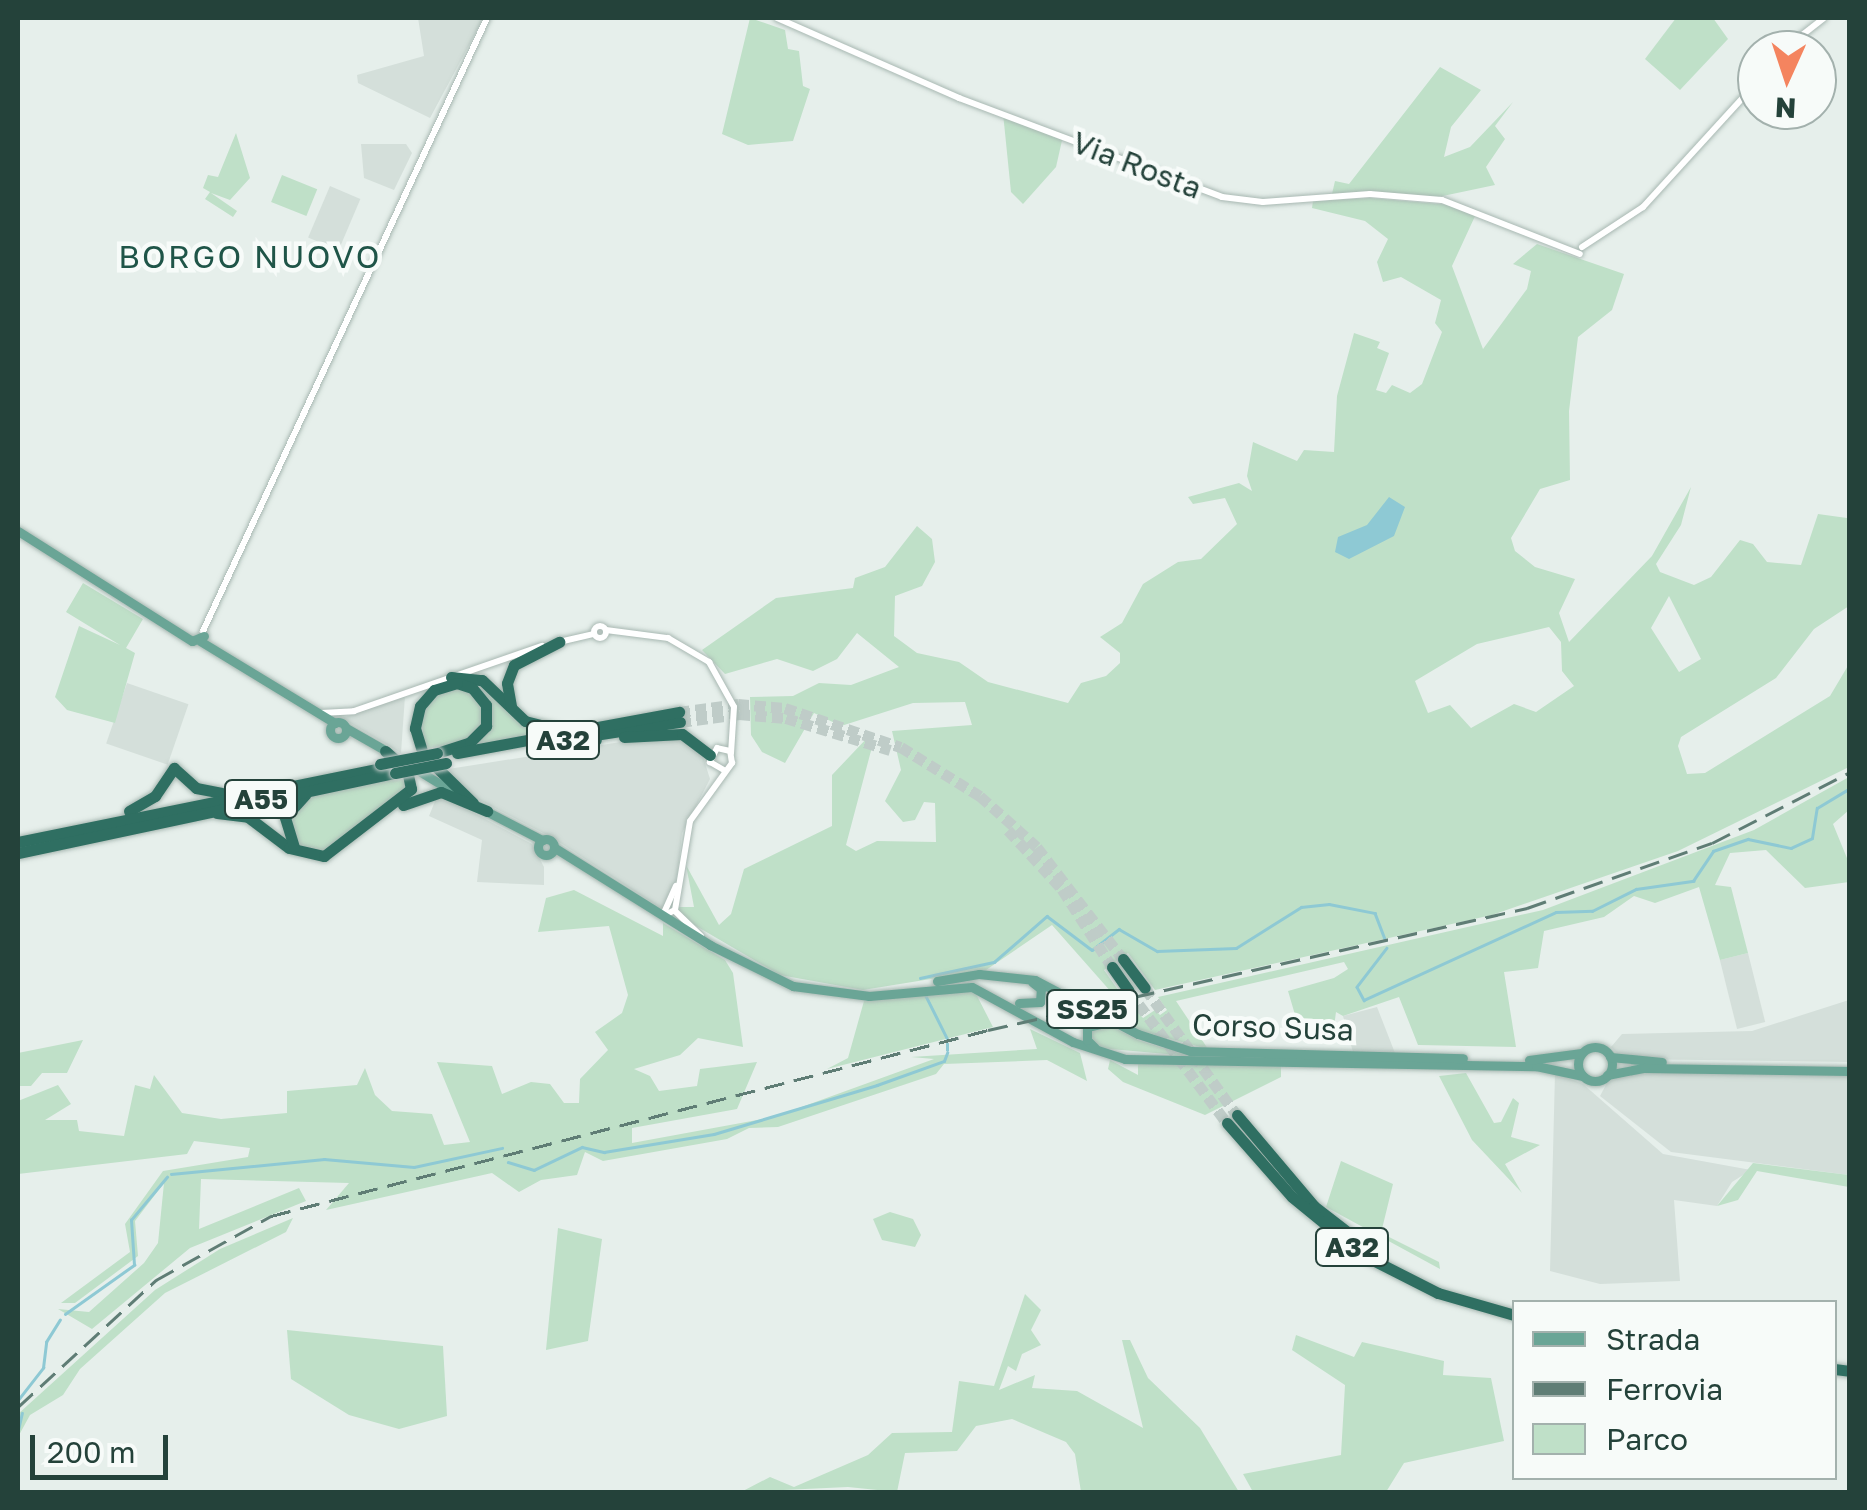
<!DOCTYPE html>
<html>
<head>
<meta charset="utf-8">
<style>
	body { margin:0 }
	#map { position:relative; width:1867px; height:1510px; overflow:hidden; background:#e6efeb; font-family:"Golos Text",sans-serif }
	div>[style] { position:absolute }
	.built>* { inset:0; background:#d4dfda; transform-origin:0 0 }
	.green>* { inset:0; background:#bfe0c8; transform-origin:0 0 }
	.water>* { inset:0; background:#8ec9d4 }
	.stream>* { height:2.5px; margin:-1.25px; padding:0 1.25px; transform-origin:1.25px; border-radius:1.25px; background:#8ec9d4 }
	.highway-tunnel>* { height:11px; margin-top:-5.5px; transform-origin:0; background:repeating-linear-gradient(90deg,#bfccc8 0 11px,transparent 0 16.5px) }
	.roads { filter:drop-shadow(0 0 2px #a8b8b2) drop-shadow(0 0 2px #a8b8b2) }
	.minor>* { height:6px; margin:-3px; padding:0 3px; transform-origin:3px; border-radius:3px; background:#fff }
	.minor>.ring { margin:-3px; padding:0; box-sizing:content-box; background:none; border:6px solid #fff; border-radius:50% }
	.major>* { height:9px; margin:-4.5px; padding:0 4.5px; transform-origin:4.5px; border-radius:4.5px; background:#6aa596 }
	.major>.ring { margin:-4.5px; padding:0; box-sizing:content-box; background:none; border:9px solid #6aa596; border-radius:50% }
	.highway>* { height:11px; margin:-5.5px; padding:0 5.5px; transform-origin:5.5px; border-radius:5.5px; background:#2f6f62 }
	.rail>* { height:2.5px; margin-top:-1.25px; transform-origin:0; background:repeating-linear-gradient(90deg,#5f7d75 0 20px,transparent 0 30px) }
	.bridges { filter:drop-shadow(0 0 2px #c2cac8) drop-shadow(0 0 2px #c2cac8) }
	.highway-bridge>* { height:11px; margin:-5.5px; padding:0 5.5px; transform-origin:5.5px; border-radius:5.5px; background:#2f6f62 }
	span { translate:-50% -50%; white-space:nowrap; text-align:center; line-height:1.15; -webkit-text-stroke:9px #f7fbf9; paint-order:stroke }
	.shield-label span { padding:2px 8px; background:#f7fbf9; border:2px solid; border-radius:8px; -webkit-text-stroke-width:0 }
	.shield-label { font-size:28px; color:#24423a; font-weight:700 }
	.street-label { font-size:30px; color:#24423a }
	.neighbourhood-label { font-size:32px; color:#1f5548; letter-spacing:2.5px }
	.frame { position:absolute; inset:0; border:20px solid #24423a; pointer-events:none }
	.legend { position:absolute; left:1512px; top:1300px; width:325px; height:180px; box-sizing:border-box; background:#f7fbf9; border:2px solid #a3b1ad; margin:0; padding:12px 18px; list-style:none; font-size:30px; color:#24423a }
	.legend li { display:flex; align-items:center; gap:20px; height:50px }
	.legend b { width:50px; border:2px solid #a3b1ad }
	.north { position:absolute; left:1737px; top:30px; width:100px; height:100px; box-sizing:border-box; background:#f7fbf9; border:2px solid #a3b1ad; border-radius:50%; rotate:183deg; font-size:28px; font-weight:700; line-height:40px; text-align:center; color:#24423a }
	.north::after { content:''; display:block; margin:auto; width:35px; height:45px; background:#f4845f; clip-path:polygon(50% 0,100% 100%,50% 72%,0 100%) }
	.scale { position:absolute; left:30px; top:1435px; width:138px; height:45px; box-sizing:border-box; border:5px solid #24423a; border-top:0; padding-left:12px; font-size:30px; line-height:35px; white-space:nowrap; color:#24423a; -webkit-text-stroke:8px #f7fbf9; paint-order:stroke }
</style>
</head>
<body>
<div id="map">
	<div class="built">
		<i style="clip-path:polygon(418px 18px,483px 19px,430px 118px,358px 83px,357px 75px,424px 56px)"></i>
		<i style="clip-path:polygon(361px 144px,406px 144px,412px 153px,394px 190px,364px 178px)"></i>
		<i style="left:330px;top:186px;width:33px;height:56px;rotate:23deg"></i>
		<i style="left:127px;top:683px;width:65px;height:64px;rotate:19deg"></i>
		<i style="clip-path:polygon(405px 696px,401px 753px,342px 718px)"></i>
		<i style="clip-path:polygon(665px 735px,699px 744px,710px 779px,682px 833px,677px 881px,662px 909px,553px 838px,468px 794px,442px 770px)"></i>
		<i style="clip-path:polygon(438px 794px,532px 844px,544px 867px,544px 885px,477px 882px,482px 840px,429px 816px)"></i>
		<i style="left:1748px;top:953px;width:71px;height:29px;rotate:76deg"></i>
		<i style="clip-path:polygon(1849px 1000px,1849px 1062px,1623px 1059px,1611px 1047px,1622px 1034px,1752px 1031px)"></i>
		<i style="clip-path:polygon(1377px 1007px,1395px 1053px,1353px 1052px,1343px 1016px)"></i>
		<i style="clip-path:polygon(1633px 1072px,1849px 1074px,1849px 1175px,1671px 1152px,1600px 1096px,1608px 1081px)"></i>
		<i style="clip-path:polygon(1555px 1073px,1583px 1084px,1663px 1154px,1751px 1170px,1732px 1182px,1717px 1206px,1674px 1200px,1680px 1281px,1600px 1284px,1550px 1271px)"></i>
	</div>
	<div class="green">
		<i style="clip-path:polygon(750px 18px,785px 30px,788px 49px,799px 51px,803px 86px,810px 89px,793px 141px,748px 145px,722px 134px)"></i>
		<i style="clip-path:polygon(1676px 18px,1713px 18px,1728px 39px,1680px 90px,1645px 59px)"></i>
		<i style="clip-path:polygon(1440px 67px,1481px 90px,1451px 127px,1444px 157px,1470px 147px,1513px 102px,1495px 126px,1505px 139px,1486px 167px,1495px 185px,1438px 197px,1332px 194px,1335px 181px,1349px 184px)"></i>
		<i style="clip-path:polygon(1003px 113px,1063px 136px,1056px 167px,1023px 204px,1011px 192px)"></i>
		<i style="clip-path:polygon(236px 133px,250px 178px,230px 200px,211px 193px,237px 211px,233px 217px,205px 199px,210px 192px,203px 188px,208px 175px,218px 177px)"></i>
		<i style="left:282px;top:175px;width:38px;height:29px;rotate:22deg"></i>
		<i style="clip-path:polygon(evenodd,1370px 198px,1451px 205px,1476px 214px,1452px 266px,1483px 349px,1527px 289px,1531px 271px,1513px 264px,1537px 244px,1624px 274px,1612px 310px,1578px 337px,1569px 411px,1570px 480px,1540px 489px,1511px 538px,1515px 551px,1535px 567px,1575px 579px,1559px 613px,1569px 642px,1652px 556px,1691px 487px,1681px 525px,1656px 564px,1660px 572px,1694px 585px,1711px 577px,1740px 540px,1753px 544px,1767px 562px,1801px 565px,1818px 514px,1847px 518px,1849px 606px,1814px 629px,1776px 678px,1681px 737px,1678px 746px,1687px 774px,1705px 773px,1830px 696px,1849px 664px,1849px 767px,1678px 851px,1492px 915px,1155px 990px,1128px 953px,1104px 970px,1123px 997px,1096px 1003px,1112px 993px,1052px 925px,986px 970px,863px 990px,780px 975px,679px 916px,677px 907px,694px 907px,686px 865px,719px 925px,731px 914px,744px 869px,832px 826px,832px 775px,868px 737px,872px 747px,846px 845px,856px 851px,877px 841px,936px 842px,935px 803px,924px 802px,915px 820px,903px 822px,885px 801px,901px 770px,892px 731px,972px 725px,965px 702px,913px 703px,841px 726px,814px 713px,785px 763px,762px 752px,751px 735px,750px 697px,793px 696px,819px 683px,851px 685px,899px 667px,857px 633px,837px 659px,813px 671px,777px 659px,725px 674px,702px 650px,776px 598px,853px 588px,855px 578px,885px 567px,917px 526px,932px 539px,935px 562px,922px 586px,895px 596px,894px 636px,917px 653px,959px 662px,988px 682px,1068px 703px,1081px 683px,1106px 676px,1120px 663px,1120px 653px,1100px 637px,1122px 623px,1143px 584px,1178px 562px,1201px 559px,1237px 524px,1225px 498px,1193px 504px,1188px 497px,1239px 483px,1252px 491px,1247px 476px,1253px 442px,1297px 461px,1304px 450px,1334px 452px,1337px 396px,1354px 333px,1380px 342px,1377px 348px,1389px 353px,1376px 390px,1386px 393px,1392px 385px,1410px 393px,1422px 384px,1442px 332px,1435px 323px,1441px 300px,1401px 277px,1383px 282px,1377px 262px,1388px 239px,1365px 221px,1312px 208px,1313px 201px,1370px 198px,1669px 596px,1701px 659px,1679px 672px,1651px 628px,1669px 596px,1370px 198px,1549px 627px,1561px 642px,1562px 671px,1574px 686px,1536px 712px,1514px 704px,1471px 728px,1450px 705px,1428px 713px,1415px 681px,1477px 644px,1549px 627px)"></i>
		<i style="clip-path:polygon(83px 583px,143px 619px,126px 648px,135px 653px,115px 723px,67px 710px,55px 697px,79px 626px,120px 645px,66px 612px)"></i>
		<i style="clip-path:polygon(473px 680px,528px 725px,543px 732px,473px 746px,487px 732px,492px 715px)"></i>
		<i style="clip-path:polygon(461px 687px,476px 694px,485px 718px,473px 737px,426px 751px,420px 714px,432px 696px)"></i>
		<i style="clip-path:polygon(405px 777px,408px 785px,322px 853px,300px 848px,289px 820px,310px 796px)"></i>
		<i style="clip-path:polygon(1849px 777px,1849px 810px,1833px 824px,1849px 863px,1849px 882px,1805px 888px,1766px 850px,1730px 853px,1715px 885px,1731px 887px,1748px 953px,1720px 960px,1699px 887px,1655px 903px,1634px 896px,1604px 917px,1544px 931px,1538px 968px,1504px 972px,1516px 1047px,1418px 1045px,1399px 997px,1343px 1016px,1336px 1012px,1334px 1027px,1301px 1035px,1288px 991px,1334px 978px,1348px 969px,1344px 962px,1176px 1001px,1208px 1049px,1141px 1031px,1099px 1010px,1130px 1003px,1143px 1018px,1155px 1010px,1160px 1015px,1167px 1010px,1158px 997px,1543px 910px,1754px 830px)"></i>
		<i style="clip-path:polygon(574px 890px,663px 936px,663px 923px,725px 960px,733px 973px,743px 1047px,698px 1038px,680px 1055px,634px 1069px,650px 1076px,659px 1091px,697px 1086px,700px 1069px,757px 1062px,737px 1109px,632px 1128px,632px 1143px,774px 1117px,934px 1059px,911px 1057px,1037px 1049px,1030px 1029px,1080px 1053px,1087px 1081px,1047px 1060px,944px 1064px,936px 1074px,778px 1127px,749px 1128px,727px 1139px,603px 1161px,585px 1152px,577px 1175px,541px 1180px,519px 1192px,492px 1173px,326px 1210px,349px 1183px,201px 1179px,199px 1229px,299px 1188px,306px 1201px,190px 1248px,92px 1329px,58px 1309px,89px 1312px,144px 1263px,158px 1243px,164px 1183px,135px 1221px,138px 1256px,75px 1303px,61px 1303px,130px 1252px,125px 1224px,163px 1171px,248px 1157px,250px 1148px,194px 1141px,187px 1154px,18px 1174px,18px 1101px,58px 1085px,71px 1104px,45px 1120px,77px 1120px,79px 1131px,124px 1136px,135px 1085px,150px 1089px,154px 1075px,182px 1113px,221px 1119px,287px 1113px,287px 1091px,357px 1085px,365px 1068px,375px 1095px,392px 1111px,432px 1114px,444px 1145px,470px 1142px,437px 1062px,492px 1066px,502px 1094px,531px 1082px,550px 1084px,564px 1103px,579px 1103px,580px 1079px,608px 1050px,595px 1032px,622px 1013px,628px 995px,609px 926px,538px 932px,546px 898px)"></i>
		<i style="clip-path:polygon(974px 990px,993px 1027px,827px 1069px,848px 1058px,864px 1001px)"></i>
		<i style="clip-path:polygon(1104px 1022px,1138px 1040px,1189px 1056px,1099px 1048px,1088px 1032px)"></i>
		<i style="clip-path:polygon(83px 1040px,67px 1073px,42px 1073px,31px 1086px,18px 1086px,18px 1053px)"></i>
		<i style="clip-path:polygon(1110px 1060px,1138px 1075px,1138px 1064px,1281px 1065px,1281px 1077px,1205px 1115px,1123px 1082px,1108px 1069px)"></i>
		<i style="clip-path:polygon(1466px 1073px,1494px 1123px,1501px 1122px,1513px 1098px,1519px 1103px,1511px 1137px,1540px 1145px,1505px 1164px,1522px 1193px,1472px 1140px,1439px 1076px)"></i>
		<i style="clip-path:polygon(1341px 1161px,1393px 1184px,1381px 1233px,1439px 1262px,1440px 1269px,1326px 1207px)"></i>
		<i style="clip-path:polygon(1753px 1163px,1849px 1175px,1849px 1187px,1757px 1171px,1738px 1200px,1717px 1206px)"></i>
		<i style="clip-path:polygon(890px 1212px,913px 1219px,921px 1235px,915px 1247px,882px 1240px,873px 1219px)"></i>
		<i style="clip-path:polygon(293px 1218px,286px 1232px,165px 1293px,80px 1369px,63px 1395px,30px 1415px,18px 1437px,18px 1414px,155px 1290px,220px 1249px)"></i>
		<i style="clip-path:polygon(558px 1228px,602px 1239px,588px 1341px,546px 1350px)"></i>
		<i style="clip-path:polygon(1025px 1294px,1041px 1310px,1031px 1330px,1041px 1345px,1022px 1354px,1016px 1371px,1008px 1366px,999px 1390px,1035px 1375px,1032px 1388px,1077px 1391px,1143px 1428px,1122px 1340px,1130px 1340px,1148px 1378px,1200px 1428px,1239px 1492px,1081px 1492px,1075px 1454px,1066px 1442px,1012px 1419px,976px 1426px,957px 1451px,905px 1453px,897px 1492px,848px 1487px,741px 1492px,770px 1477px,794px 1487px,868px 1455px,892px 1433px,952px 1432px,959px 1381px,994px 1386px)"></i>
		<i style="clip-path:polygon(287px 1330px,443px 1346px,447px 1416px,399px 1429px,349px 1415px,291px 1379px)"></i>
		<i style="clip-path:polygon(1296px 1335px,1354px 1357px,1362px 1342px,1444px 1361px,1443px 1375px,1491px 1378px,1504px 1441px,1404px 1463px,1386px 1492px,1253px 1492px,1243px 1474px,1341px 1455px,1345px 1385px,1292px 1350px)"></i>
	</div>
	<div class="water">
		<i style="clip-path:polygon(1389px 497px,1405px 507px,1394px 536px,1349px 559px,1335px 552px,1338px 537px,1367px 525px)"></i>
	</div>
	<div class="stream">
		<i style="left:1387px;top:948px;width:49px;rotate:127.6deg"></i>
		<i style="left:1357px;top:987px;width:15px;rotate:62deg"></i>
		<i style="left:1364px;top:1000px;width:211px;rotate:-24.6deg"></i>
		<i style="left:1556px;top:912px;width:36px;rotate:-2deg"></i>
		<i style="left:1592px;top:911px;width:49px;rotate:-26.6deg"></i>
		<i style="left:1636px;top:889px;width:58px;rotate:-8deg"></i>
		<i style="left:1693px;top:881px;width:36px;rotate:-56deg"></i>
		<i style="left:1713px;top:851px;width:37px;rotate:-19deg"></i>
		<i style="left:1748px;top:839px;width:44px;rotate:11.8deg"></i>
		<i style="left:1791px;top:848px;width:23px;rotate:-25deg"></i>
		<i style="left:1812px;top:838px;width:30px;rotate:-81deg"></i>
		<i style="left:1817px;top:808px;width:39px;rotate:-31deg"></i>
		<i style="left:920px;top:978px;width:76px;rotate:-12.2deg"></i>
		<i style="left:994px;top:962px;width:70px;rotate:-41deg"></i>
		<i style="left:1047px;top:916px;width:56px;rotate:37.1deg"></i>
		<i style="left:1092px;top:950px;width:34px;rotate:-38deg"></i>
		<i style="left:1119px;top:929px;width:44px;rotate:30.1deg"></i>
		<i style="left:1157px;top:951px;width:79px;rotate:-2.2deg"></i>
		<i style="left:1236px;top:948px;width:77px;rotate:-32.2deg"></i>
		<i style="left:1301px;top:907px;width:28px;rotate:-6deg"></i>
		<i style="left:1329px;top:904px;width:47px;rotate:11.1deg"></i>
		<i style="left:1375px;top:913px;width:28px;rotate:69deg"></i>
		<i style="left:926px;top:996px;width:47px;rotate:63.4deg"></i>
		<i style="left:947px;top:1050px;width:6px;rotate:-90deg"></i>
		<i style="left:508px;top:1162px;width:27px;rotate:17deg"></i>
		<i style="left:534px;top:1170px;width:53px;rotate:-25.6deg"></i>
		<i style="left:582px;top:1147px;width:23px;rotate:13deg"></i>
		<i style="left:604px;top:1152px;width:111px;rotate:-9.3deg"></i>
		<i style="left:714px;top:1134px;width:170px;rotate:-16.7deg"></i>
		<i style="left:877px;top:1085px;width:71px;rotate:-19.7deg"></i>
		<i style="left:944px;top:1061px;width:9px;rotate:-69deg"></i>
		<i style="left:171px;top:1174px;width:154px;rotate:-5.6deg"></i>
		<i style="left:324px;top:1159px;width:90px;rotate:5.1deg"></i>
		<i style="left:414px;top:1167px;width:90px;rotate:-12.2deg"></i>
		<i style="left:65px;top:1314px;width:85px;rotate:-35.4deg"></i>
		<i style="left:134px;top:1265px;width:45px;rotate:-93.8deg"></i>
		<i style="left:131px;top:1220px;width:56px;rotate:-50.1deg"></i>
		<i style="left:18px;top:1400px;width:41px;rotate:-52deg"></i>
		<i style="left:43px;top:1368px;width:26px;rotate:-83deg"></i>
		<i style="left:46px;top:1342px;width:26px;rotate:-58deg"></i>
		<i style="left:18px;top:1430px;width:17px;rotate:-77deg"></i>
	</div>
	<div class="highway-tunnel">
		<i style="left:679px;top:712px;width:60px;rotate:-7.7deg"></i>
		<i style="left:738px;top:704px;width:47px;rotate:4.9deg"></i>
		<i style="left:785px;top:708px;width:122px;rotate:18.6deg"></i>
		<i style="left:901px;top:747px;width:93px;rotate:31.8deg"></i>
		<i style="left:980px;top:796px;width:76px;rotate:41.8deg"></i>
		<i style="left:1037px;top:847px;width:141px;rotate:52.5deg"></i>
		<i style="left:680px;top:722px;width:60px;rotate:-7.7deg"></i>
		<i style="left:739px;top:714px;width:47px;rotate:4.9deg"></i>
		<i style="left:786px;top:718px;width:109px;rotate:17.1deg"></i>
		<i style="left:1008px;top:830px;width:80px;rotate:47.5deg"></i>
		<i style="left:1062px;top:889px;width:93px;rotate:57.3deg"></i>
		<i style="left:1145px;top:988px;width:157px;rotate:54.1deg"></i>
		<i style="left:1129px;top:991px;width:164px;rotate:53.4deg"></i>
	</div>
	<div class="roads">
		<div class="minor">
			<i style="left:777px;top:18px;width:199px;rotate:23.7deg"></i>
			<i style="left:959px;top:98px;width:281px;rotate:20.6deg"></i>
			<i style="left:1222px;top:197px;width:41px;rotate:7deg"></i>
			<i style="left:1263px;top:202px;width:107px;rotate:-4.3deg"></i>
			<i style="left:1370px;top:194px;width:72px;rotate:4.8deg"></i>
			<i style="left:1442px;top:200px;width:148px;rotate:21.4deg"></i>
			<i style="left:1783px;top:50px;width:52px;rotate:-38deg"></i>
			<i style="left:1582px;top:247px;width:73px;rotate:-33.3deg"></i>
			<i style="left:1643px;top:207px;width:169px;rotate:-47.6deg"></i>
			<i class="ring" style="left:594px;top:626px;width:6px;height:6px"></i>
			<i style="left:606px;top:630px;width:63px;rotate:7.4deg"></i>
			<i style="left:668px;top:638px;width:48px;rotate:30.3deg"></i>
			<i style="left:709px;top:662px;width:51px;rotate:60.9deg"></i>
			<i style="left:734px;top:707px;width:46px;rotate:93.7deg"></i>
			<i style="left:203px;top:631px;width:676px;rotate:-65.14deg"></i>
			<i style="left:559px;top:642px;width:36px;rotate:-13deg"></i>
			<i style="left:321px;top:713px;width:33px;rotate:-3deg"></i>
			<i style="left:354px;top:711px;width:199px;rotate:-19.1deg"></i>
			<i style="left:675px;top:911px;width:36px;rotate:44deg"></i>
			<i style="left:663px;top:915px;width:32px;rotate:-66deg"></i>
			<i style="left:663px;top:916px;width:13px;rotate:-27deg"></i>
			<i style="left:675px;top:910px;width:90px;rotate:-80.4deg"></i>
			<i style="left:690px;top:821px;width:72px;rotate:-54.1deg"></i>
			<i style="left:732px;top:763px;width:12px;rotate:-99deg"></i>
			<i style="left:730px;top:751px;width:13px;rotate:-167deg"></i>
			<i style="left:717px;top:748px;width:16px;rotate:117deg"></i>
			<i style="left:710px;top:762px;width:16px;rotate:30deg"></i>
		</div>
		<div class="major">
			<i style="left:18px;top:531px;width:206px;rotate:32.3deg"></i>
			<i style="left:192px;top:641px;width:13px;rotate:-23deg"></i>
			<i style="left:200px;top:641px;width:158px;rotate:31.3deg"></i>
			<i class="ring" style="left:330px;top:722px;width:7px;height:7px"></i>
			<i style="left:346px;top:728px;width:48px;rotate:29.7deg"></i>
			<i style="left:414px;top:768px;width:54px;rotate:31.3deg"></i>
			<i style="left:482px;top:809px;width:68px;rotate:27.3deg"></i>
			<i class="ring" style="left:538px;top:839px;width:7px;height:7px"></i>
			<i style="left:555px;top:848px;width:183px;rotate:32deg"></i>
			<i style="left:710px;top:945px;width:93px;rotate:26.3deg"></i>
			<i style="left:793px;top:986px;width:77px;rotate:7.5deg"></i>
			<i style="left:869px;top:996px;width:103px;rotate:-5deg"></i>
			<i style="left:972px;top:987px;width:115px;rotate:28.6deg"></i>
			<i style="left:1073px;top:1042px;width:55px;rotate:18.1deg"></i>
			<i style="left:1125px;top:1059px;width:411px;rotate:1deg"></i>
			<i style="left:1536px;top:1066px;width:48px;rotate:12deg"></i>
			<i style="left:937px;top:981px;width:43px;rotate:-9.5deg"></i>
			<i style="left:979px;top:974px;width:56px;rotate:6.1deg"></i>
			<i style="left:1035px;top:980px;width:116px;rotate:27.7deg"></i>
			<i style="left:1138px;top:1034px;width:55px;rotate:18.1deg"></i>
			<i style="left:1190px;top:1051px;width:273px;rotate:1.5deg"></i>
			<i style="left:1019px;top:1003px;width:21px;rotate:-3deg"></i>
			<i style="left:1040px;top:1002px;width:13px;rotate:-86deg"></i>
			<i style="left:1041px;top:989px;width:11px;rotate:-142deg"></i>
			<i class="ring" style="left:1578px;top:1047px;width:25px;height:25px"></i>
			<i style="left:1095px;top:1048px;width:11px;rotate:-135deg"></i>
			<i style="left:1087px;top:1040px;width:13px;rotate:-90deg"></i>
			<i style="left:1087px;top:1027px;width:22px;rotate:-13deg"></i>
			<i style="left:1610px;top:1057px;width:52px;rotate:5.5deg"></i>
			<i style="left:1529px;top:1060px;width:53px;rotate:-7.5deg"></i>
			<i style="left:1607px;top:1075px;width:38px;rotate:-11deg"></i>
			<i style="left:1644px;top:1068px;width:206px;rotate:0.8deg"></i>
		</div>
		<div class="highway">
			<i style="left:451px;top:677px;width:31px;rotate:6deg"></i>
			<i style="left:482px;top:680px;width:59px;rotate:43.6deg"></i>
			<i style="left:525px;top:721px;width:34px;rotate:14deg"></i>
			<i style="left:511px;top:706px;width:23px;rotate:-100deg"></i>
			<i style="left:507px;top:683px;width:19px;rotate:-69deg"></i>
			<i style="left:514px;top:665px;width:51px;rotate:-27.1deg"></i>
			<i style="left:588px;top:736px;width:93px;rotate:-8.7deg"></i>
			<i style="left:624px;top:737px;width:58px;rotate:-3deg"></i>
			<i style="left:682px;top:734px;width:35px;rotate:37deg"></i>
			<i style="left:541px;top:745px;width:55px;rotate:-5.2deg"></i>
			<i style="left:437px;top:753px;width:35px;rotate:-18deg"></i>
			<i style="left:470px;top:742px;width:23px;rotate:-45deg"></i>
			<i style="left:486px;top:726px;width:21px;rotate:-90deg"></i>
			<i style="left:486px;top:705px;width:22px;rotate:-129deg"></i>
			<i style="left:472px;top:688px;width:16px;rotate:-162deg"></i>
			<i style="left:457px;top:683px;width:24px;rotate:163deg"></i>
			<i style="left:434px;top:690px;width:21px;rotate:131deg"></i>
			<i style="left:420px;top:706px;width:23px;rotate:103deg"></i>
			<i style="left:415px;top:728px;width:27px;rotate:73deg"></i>
			<i style="left:423px;top:754px;width:70px;rotate:44.4deg"></i>
			<i style="left:457px;top:753px;width:226px;rotate:-10.5deg"></i>
			<i style="left:403px;top:805px;width:40px;rotate:-18.9deg"></i>
			<i style="left:441px;top:792px;width:50px;rotate:22.4deg"></i>
			<i style="left:129px;top:811px;width:30px;rotate:-30deg"></i>
			<i style="left:155px;top:796px;width:34px;rotate:-56deg"></i>
			<i style="left:174px;top:768px;width:30px;rotate:42deg"></i>
			<i style="left:196px;top:788px;width:26px;rotate:11deg"></i>
			<i style="left:217px;top:813px;width:31px;rotate:7deg"></i>
			<i style="left:248px;top:817px;width:51px;rotate:37.1deg"></i>
			<i style="left:289px;top:848px;width:36px;rotate:13deg"></i>
			<i style="left:324px;top:856px;width:110px;rotate:-37.6deg"></i>
			<i style="left:411px;top:789px;width:19px;rotate:-102deg"></i>
			<i style="left:407px;top:770px;width:29px;rotate:-139deg"></i>
			<i style="left:18px;top:842px;width:370px;rotate:-11.5deg"></i>
			<i style="left:294px;top:847px;width:31px;rotate:-107deg"></i>
			<i style="left:285px;top:817px;width:31px;rotate:-48deg"></i>
			<i style="left:18px;top:853px;width:385px;rotate:-12deg"></i>
			<i style="left:1123px;top:959px;width:36px;rotate:53deg"></i>
			<i style="left:1112px;top:967px;width:29px;rotate:55deg"></i>
			<i style="left:1237px;top:1115px;width:119px;rotate:49.8deg"></i>
			<i style="left:1314px;top:1206px;width:83px;rotate:37.7deg"></i>
			<i style="left:1227px;top:1123px;width:98px;rotate:48.7deg"></i>
			<i style="left:1292px;top:1197px;width:92px;rotate:39.2deg"></i>
			<i style="left:1363px;top:1255px;width:84px;rotate:26.9deg"></i>
			<i style="left:1438px;top:1293px;width:79px;rotate:16.1deg"></i>
			<i style="left:1834px;top:1369px;width:16px;rotate:7deg"></i>
		</div>
	</div>
	<div class="rail">
		<i style="left:18px;top:1407px;width:188px;rotate:-42.6deg"></i>
		<i style="left:156px;top:1280px;width:132px;rotate:-29.1deg"></i>
		<i style="left:271px;top:1216px;width:741px;rotate:-14.54deg"></i>
		<i style="left:988px;top:1030px;width:553px;rotate:-12.75deg"></i>
		<i style="left:1527px;top:908px;width:196px;rotate:-19.4deg"></i>
		<i style="left:1712px;top:843px;width:155px;rotate:-27.2deg"></i>
	</div>
	<div class="bridges">
		<div class="highway-bridge">
			<i style="left:380px;top:764px;width:58px;rotate:-10.9deg"></i>
			<i style="left:395px;top:773px;width:52px;rotate:-11.1deg"></i>
		</div>
	</div>
	<div class="shield-label">
		<span style="left:563px;top:740px">A32</span>
		<span style="left:261px;top:799px">A55</span>
		<span style="left:1092px;top:1009px">SS25</span>
		<span style="left:1352px;top:1247px">A32</span>
	</div>
	<div class="street-label">
		<span style="left:1137px;top:165px;rotate:21deg">Via Rosta</span>
		<span style="left:1273px;top:1027px;rotate:2deg">Corso Susa</span>
	</div>
	<div class="neighbourhood-label">
		<span style="left:250px;top:256px">BORGO NUOVO</span>
	</div>
	<div class="frame"></div>
	<ul class="legend">
	<li><b style="height:12px;background:#6aa596"></b>Strada</li>
	<li><b style="height:12px;background:#5f7d75"></b>Ferrovia</li>
	<li><b style="height:28px;background:#bfe0c8"></b>Parco</li>
	</ul>
	<div class="north">N</div>
	<div class="scale">200 m</div>
</div>
</body>
</html>
